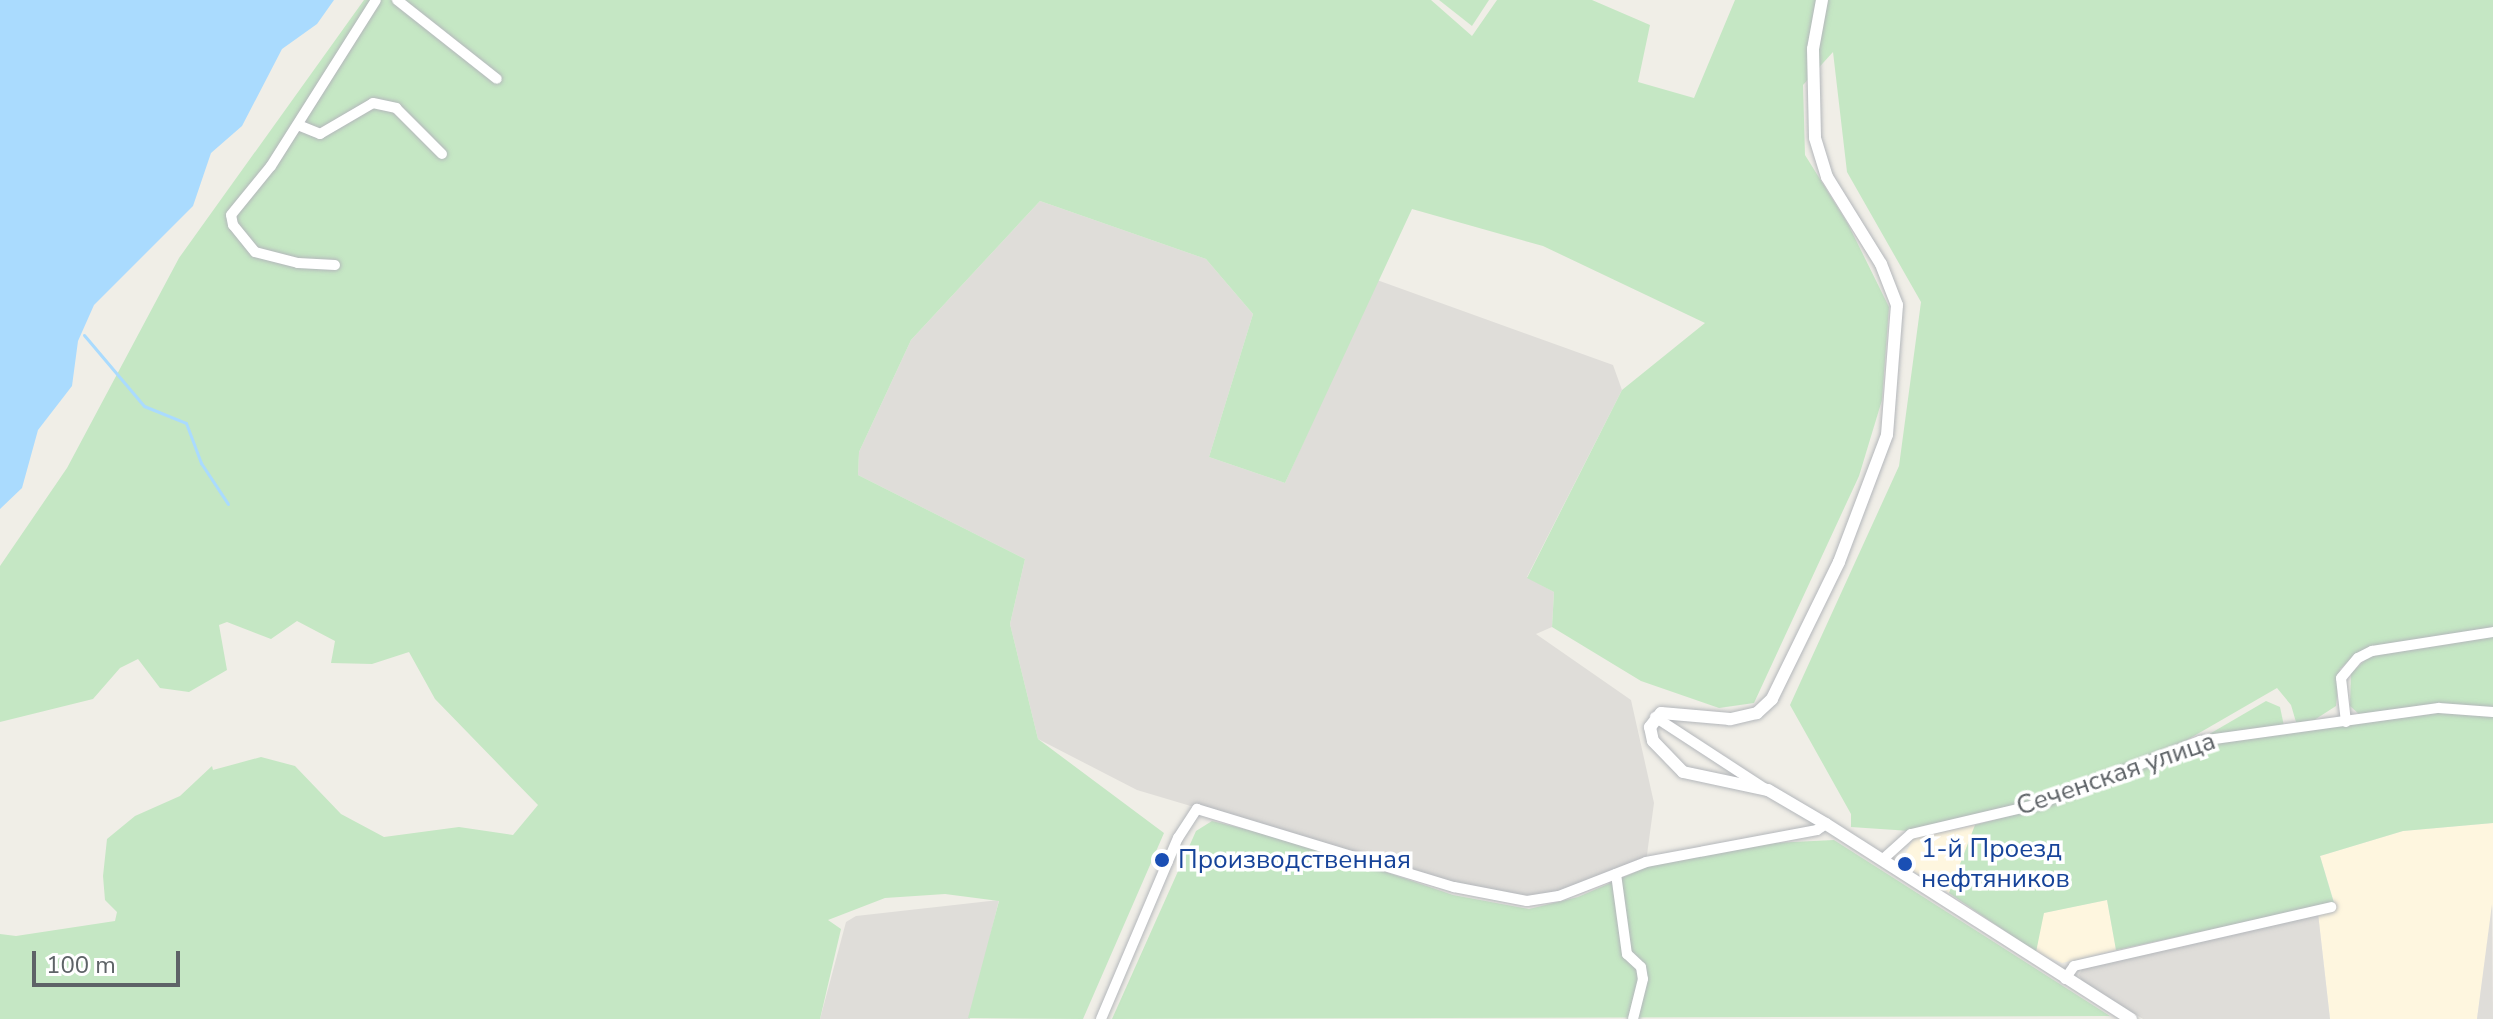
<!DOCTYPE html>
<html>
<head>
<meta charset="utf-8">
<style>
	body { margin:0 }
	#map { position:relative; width:2493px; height:1019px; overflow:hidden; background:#f0eee7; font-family:"Nunito Sans",sans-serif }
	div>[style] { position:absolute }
	.commercial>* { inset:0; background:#fef6df }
	.industrial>* { inset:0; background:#dfddd9 }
	.green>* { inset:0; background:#c5e7c4 }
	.water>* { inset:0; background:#aadbfe }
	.stream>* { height:3px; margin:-1.5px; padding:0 1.5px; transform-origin:1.5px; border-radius:1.5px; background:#aadbfe }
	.roads { filter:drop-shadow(0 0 2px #b4b7bb) drop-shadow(0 0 2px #b4b7bb) }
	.minor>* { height:10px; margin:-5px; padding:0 5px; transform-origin:5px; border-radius:5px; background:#fff }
	.tertiary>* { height:12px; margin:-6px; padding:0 6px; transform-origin:6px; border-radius:6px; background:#fff }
	.dots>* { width:22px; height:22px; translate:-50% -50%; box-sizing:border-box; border:4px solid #fff; border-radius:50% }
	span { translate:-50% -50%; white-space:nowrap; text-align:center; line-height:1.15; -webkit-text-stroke:7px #fff; paint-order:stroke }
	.street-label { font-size:26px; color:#5e6367 }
	.transit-label { font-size:26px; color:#164399 }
	.left { translate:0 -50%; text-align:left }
	.scale { position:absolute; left:32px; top:951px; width:148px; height:36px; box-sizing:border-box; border:4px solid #5e6367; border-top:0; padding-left:10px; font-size:24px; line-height:28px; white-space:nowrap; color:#5e6367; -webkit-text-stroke:6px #fff; paint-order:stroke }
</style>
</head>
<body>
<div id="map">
	<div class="commercial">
		<i style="clip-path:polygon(2493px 823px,2493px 904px,2477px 1019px,2330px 1019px,2318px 913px,2336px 908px,2320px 856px,2403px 831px)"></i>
		<i style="clip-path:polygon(1975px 825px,1949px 893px,1900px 863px,1914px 838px)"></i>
		<i style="clip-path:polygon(2107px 900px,2116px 950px,2062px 963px,2036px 952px,2043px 913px)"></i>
	</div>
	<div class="industrial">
		<i style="clip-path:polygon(1040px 201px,1206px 259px,1253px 314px,1209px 457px,1285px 483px,1377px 280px,1613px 365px,1622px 390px,1527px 577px,1554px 592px,1552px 627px,1536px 634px,1631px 700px,1654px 803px,1646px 862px,1559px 896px,1507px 900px,1137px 790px,1038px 739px,1010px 624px,1025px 559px,858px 475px,859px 452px,911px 340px)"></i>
		<i style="clip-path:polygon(999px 900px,970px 1019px,820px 1019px,846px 922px,856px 916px)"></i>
		<i style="clip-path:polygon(2492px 904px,2493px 1019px,2477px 1019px)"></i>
		<i style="clip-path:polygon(2318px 913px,2330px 1019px,2143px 1019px,2082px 982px,2079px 975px,2082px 969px)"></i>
	</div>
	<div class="green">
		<i style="clip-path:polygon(364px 0,1431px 0,1472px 36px,1497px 0,1592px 0,1650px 25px,1638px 82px,1694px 98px,1735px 0,2493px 0,2493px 629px,2356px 654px,2340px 669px,2336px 706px,2308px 724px,2296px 722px,2291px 705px,2277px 688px,2187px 740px,2038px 800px,1910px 831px,1851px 827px,1851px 814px,1790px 705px,1899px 466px,1921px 302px,1847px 172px,1833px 52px,1803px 85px,1805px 155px,1848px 224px,1889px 307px,1882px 400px,1859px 476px,1754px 703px,1719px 708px,1641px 681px,1552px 627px,1554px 592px,1527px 578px,1622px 390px,1705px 323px,1543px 246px,1412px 209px,1285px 483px,1209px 457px,1253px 314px,1206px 259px,1040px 201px,911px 340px,859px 452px,858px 475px,1025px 559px,1010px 624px,1038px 739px,1164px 833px,1083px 1019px,968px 1018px,999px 901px,945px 894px,885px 898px,828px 920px,841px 929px,820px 1019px,0 1019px,0 934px,16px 936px,115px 921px,117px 912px,105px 900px,103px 876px,107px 839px,135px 816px,180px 796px,212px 766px,213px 770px,261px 757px,295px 766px,341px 814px,384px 837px,459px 827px,513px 835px,538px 805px,435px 699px,409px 652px,372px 664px,331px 663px,335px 641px,297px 621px,271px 639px,227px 622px,219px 625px,227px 670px,189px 692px,160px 688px,138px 659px,120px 668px,93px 699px,0 722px,0 566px,67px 468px,179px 258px)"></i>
		<i style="clip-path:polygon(1439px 0,1489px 0,1472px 26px)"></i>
		<i style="clip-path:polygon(2493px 636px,2493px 708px,2360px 715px,2350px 706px,2351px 673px,2373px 653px)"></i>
		<i style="clip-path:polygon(2266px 701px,2280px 707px,2284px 726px,2206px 736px)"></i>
		<i style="clip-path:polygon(2439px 713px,2493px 716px,2493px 823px,2403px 831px,2320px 856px,2334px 903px,2116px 950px,2107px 900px,2044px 913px,2036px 952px,1949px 893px,1975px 825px,2043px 807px,2201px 744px)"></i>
		<i style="clip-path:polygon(1212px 821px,1298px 842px,1453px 895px,1529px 909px,1578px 897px,1647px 867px,1753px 844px,1834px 840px,2110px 1016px,1112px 1019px,1196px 831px)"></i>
	</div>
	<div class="water">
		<i style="clip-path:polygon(0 0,334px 0,317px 24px,282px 49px,242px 126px,211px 153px,193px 206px,94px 305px,78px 341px,72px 386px,38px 430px,22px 488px,0 509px)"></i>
	</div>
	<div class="stream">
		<i style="left:84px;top:335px;width:93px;rotate:49.8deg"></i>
		<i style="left:144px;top:406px;width:45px;rotate:22deg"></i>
		<i style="left:186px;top:423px;width:43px;rotate:69.4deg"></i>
		<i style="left:201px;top:463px;width:49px;rotate:56.6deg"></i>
	</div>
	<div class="roads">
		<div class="minor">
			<i style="left:397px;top:0;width:127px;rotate:38.3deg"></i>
			<i style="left:298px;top:125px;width:24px;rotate:22deg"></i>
			<i style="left:320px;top:134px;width:61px;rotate:-30.3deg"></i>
			<i style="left:373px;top:103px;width:24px;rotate:12deg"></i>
			<i style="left:396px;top:108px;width:65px;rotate:45deg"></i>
			<i style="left:335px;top:265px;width:37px;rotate:-177deg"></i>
			<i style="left:298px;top:263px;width:44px;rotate:-165.7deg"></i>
			<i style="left:255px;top:252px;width:35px;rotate:-129deg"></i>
			<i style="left:233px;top:225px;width:10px;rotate:-101deg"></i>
			<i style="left:231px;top:215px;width:63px;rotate:-50.8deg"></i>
			<i style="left:271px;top:166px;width:196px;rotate:-57.7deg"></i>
			<i style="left:1655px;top:717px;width:130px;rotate:33.1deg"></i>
			<i style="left:2346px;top:722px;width:44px;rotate:-96.5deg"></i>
			<i style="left:2341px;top:678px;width:26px;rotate:-50deg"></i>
			<i style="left:2358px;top:658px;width:16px;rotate:-27deg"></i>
			<i style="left:2372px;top:651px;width:122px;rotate:-8.9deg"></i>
			<i style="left:1882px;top:860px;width:39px;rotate:-42deg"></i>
			<i style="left:1911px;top:834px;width:131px;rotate:-13.2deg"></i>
			<i style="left:2039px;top:804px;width:173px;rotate:-21.4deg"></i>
			<i style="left:2200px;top:741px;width:241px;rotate:-7.9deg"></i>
			<i style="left:2439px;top:708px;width:54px;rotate:4.2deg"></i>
			<i style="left:1616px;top:874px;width:81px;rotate:82.2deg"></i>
			<i style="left:1627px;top:954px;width:19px;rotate:43deg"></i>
			<i style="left:1641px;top:967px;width:12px;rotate:81deg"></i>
			<i style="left:1643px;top:979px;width:41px;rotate:104deg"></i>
			<i style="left:2065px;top:979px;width:16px;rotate:-55deg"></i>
			<i style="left:2074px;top:966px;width:264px;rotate:-12.9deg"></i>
			<i style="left:1101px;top:1019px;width:197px;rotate:-67deg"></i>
			<i style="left:1178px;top:838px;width:35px;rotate:-57deg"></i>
			<i style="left:1197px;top:809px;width:269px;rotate:16.9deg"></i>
			<i style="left:1454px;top:887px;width:74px;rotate:10.9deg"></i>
			<i style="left:1527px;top:901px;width:32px;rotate:-9deg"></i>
			<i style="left:1559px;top:896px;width:93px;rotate:-21.3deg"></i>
			<i style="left:1646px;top:862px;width:174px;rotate:-10.6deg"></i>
			<i style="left:1817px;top:830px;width:11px;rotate:-34deg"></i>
		</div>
		<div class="tertiary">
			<i style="left:1822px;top:0;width:50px;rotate:100.4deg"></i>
			<i style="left:1813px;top:49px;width:89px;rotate:88.7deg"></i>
			<i style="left:1815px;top:138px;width:41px;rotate:72.9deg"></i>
			<i style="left:1827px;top:177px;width:102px;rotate:58.2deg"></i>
			<i style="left:1881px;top:264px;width:44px;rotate:68.7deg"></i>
			<i style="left:1897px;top:305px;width:130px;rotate:94.4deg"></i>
			<i style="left:1887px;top:435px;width:136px;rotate:110.7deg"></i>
			<i style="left:1839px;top:562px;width:153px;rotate:116.1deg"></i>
			<i style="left:1772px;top:699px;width:21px;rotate:137deg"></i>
			<i style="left:1757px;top:713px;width:28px;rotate:167deg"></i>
			<i style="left:1730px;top:719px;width:69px;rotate:-175deg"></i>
			<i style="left:1661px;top:713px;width:18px;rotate:128deg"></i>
			<i style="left:1650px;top:727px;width:14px;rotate:78deg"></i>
			<i style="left:1653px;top:741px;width:43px;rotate:45.9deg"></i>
			<i style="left:1683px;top:772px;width:87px;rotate:12deg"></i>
			<i style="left:1768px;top:790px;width:67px;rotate:30.4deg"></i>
			<i style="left:1826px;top:824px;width:362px;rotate:32.6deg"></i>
		</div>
	</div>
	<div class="dots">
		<i style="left:1162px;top:860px;background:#1a4fb4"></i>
		<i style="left:1905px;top:864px;background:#1a4fb4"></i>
	</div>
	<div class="street-label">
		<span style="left:2116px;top:774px;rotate:-19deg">Сеченская улица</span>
	</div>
	<div class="transit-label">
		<span class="left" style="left:1921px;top:864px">1-й Проезд<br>нефтяников</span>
		<span class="left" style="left:1178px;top:860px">Производственная</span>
	</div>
	<div class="scale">100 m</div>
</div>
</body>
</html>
